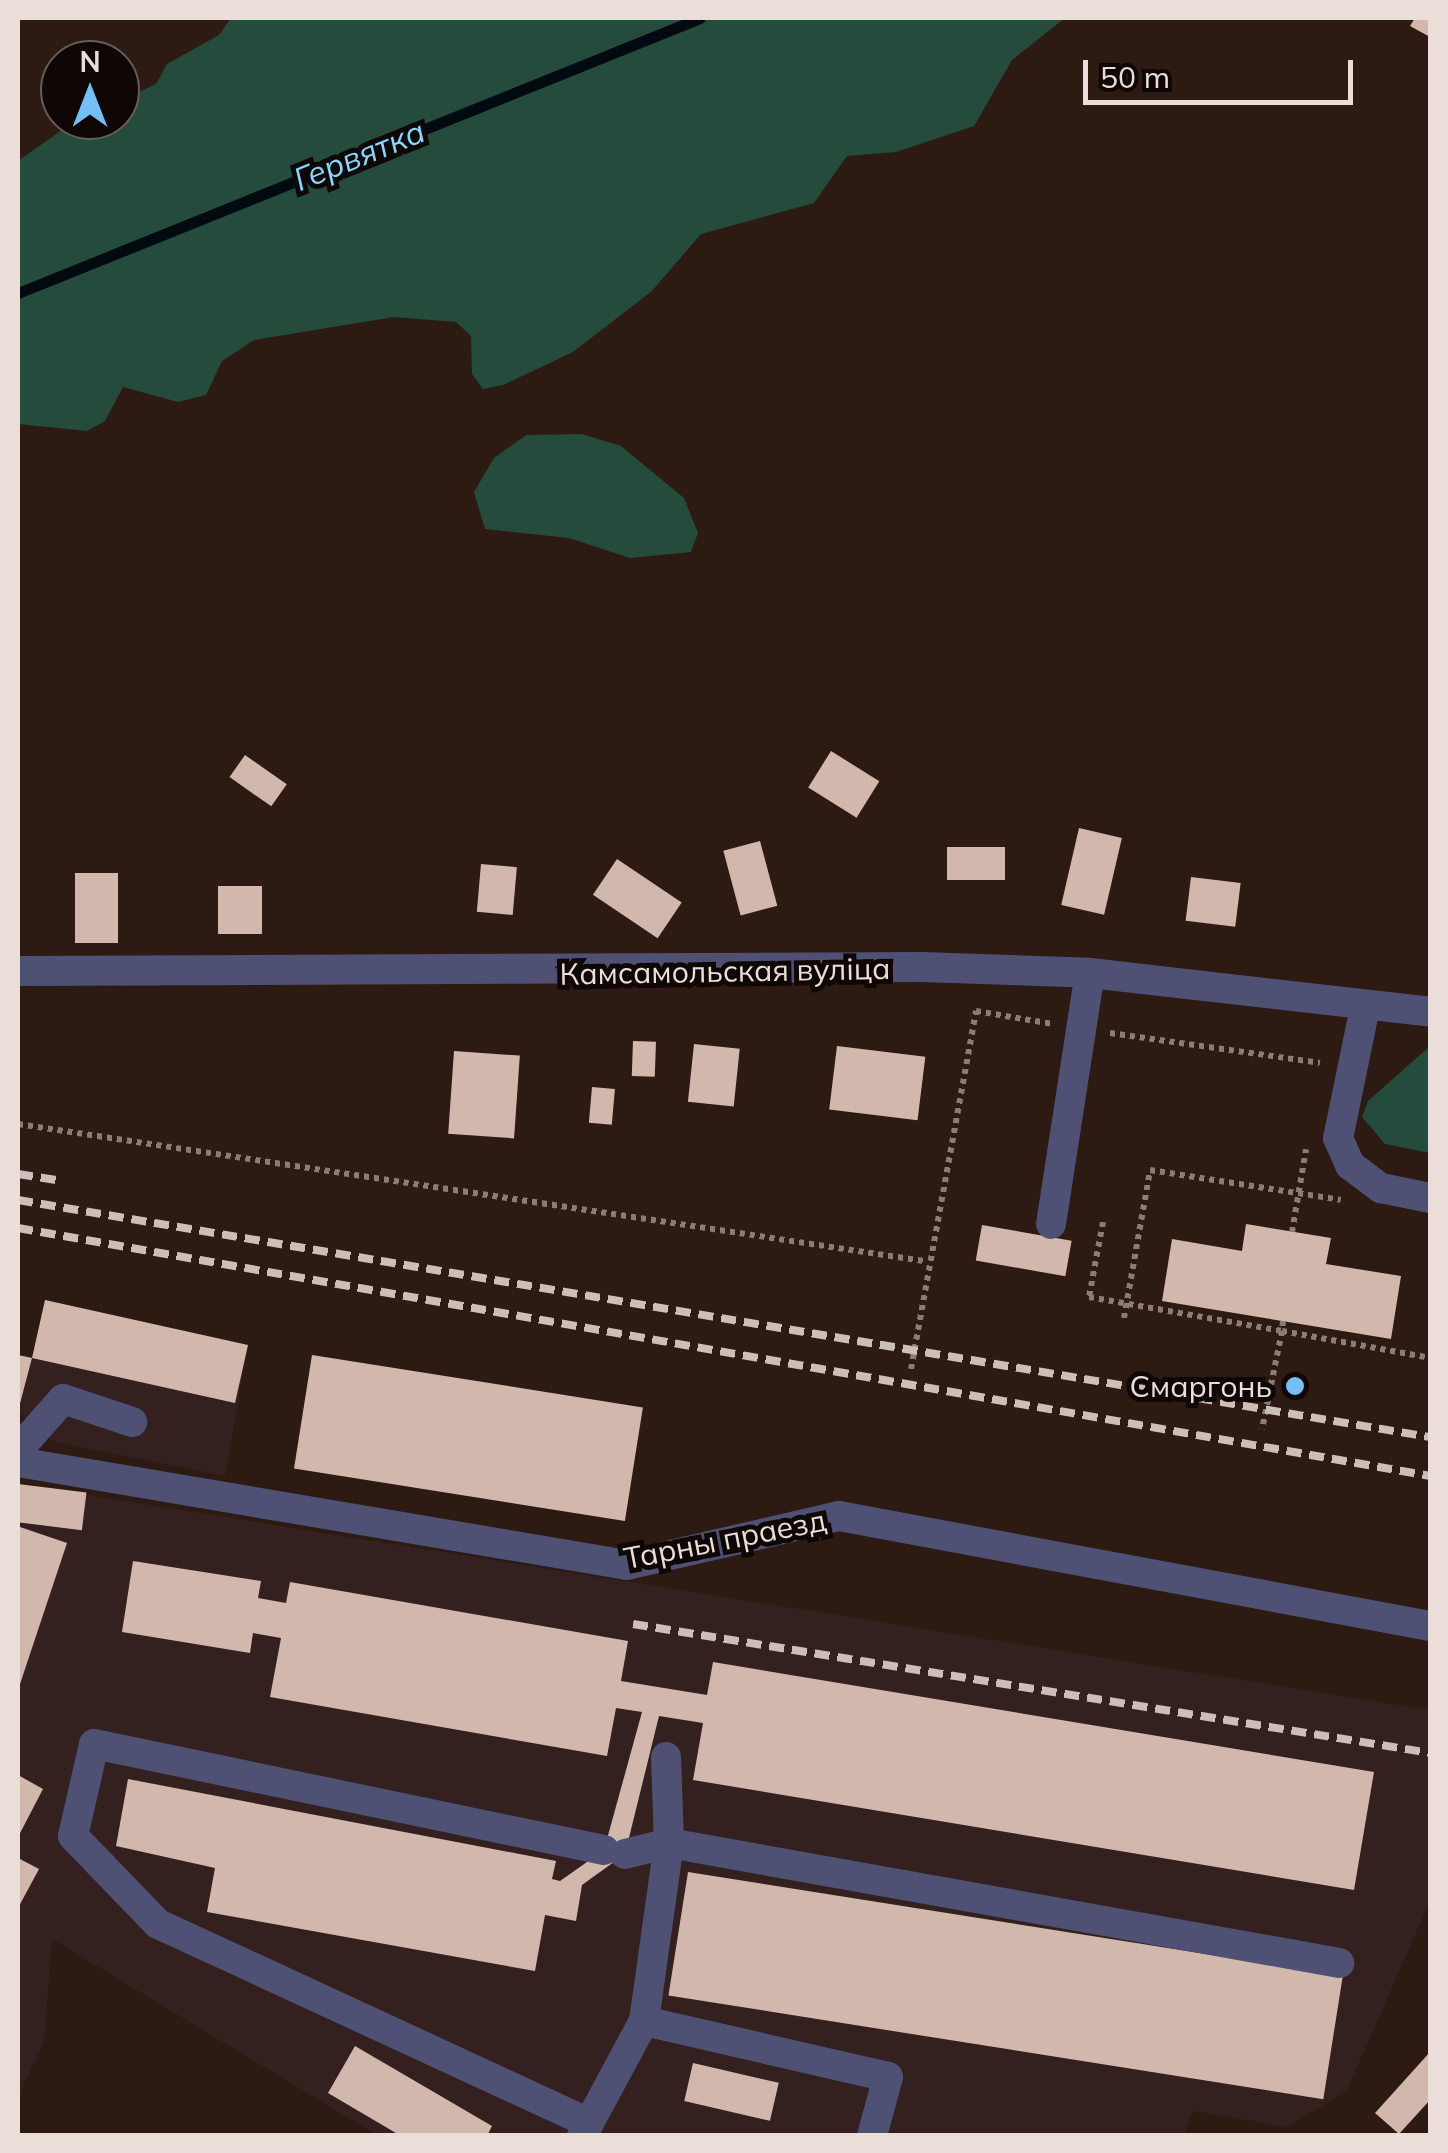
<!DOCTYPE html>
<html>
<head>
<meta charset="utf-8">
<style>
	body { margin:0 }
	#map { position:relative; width:1448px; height:2153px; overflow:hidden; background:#2d1a12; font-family:Mulish,sans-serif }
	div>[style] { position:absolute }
	.industrial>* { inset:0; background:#34211f }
	.green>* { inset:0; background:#244b3b }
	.stream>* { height:11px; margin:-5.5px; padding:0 5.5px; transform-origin:5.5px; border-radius:5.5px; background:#000a10 }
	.building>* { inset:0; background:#d2b8ac; transform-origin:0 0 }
	.path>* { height:6px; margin-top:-3px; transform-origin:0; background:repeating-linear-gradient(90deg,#8d7c76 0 5px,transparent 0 10px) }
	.minor>* { height:30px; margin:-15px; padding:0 15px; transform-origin:15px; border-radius:15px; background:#4f5174 }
	.rail>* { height:8px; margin-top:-4px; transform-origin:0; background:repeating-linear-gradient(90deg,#cdbeb9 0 15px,transparent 0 23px) }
	.dots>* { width:28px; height:28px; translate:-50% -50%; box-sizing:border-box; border:5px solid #0f0705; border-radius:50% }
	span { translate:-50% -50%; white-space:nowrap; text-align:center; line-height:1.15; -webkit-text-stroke:10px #0f0705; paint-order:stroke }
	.street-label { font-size:30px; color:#ebddd8 }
	.poi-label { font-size:30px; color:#ebddd8 }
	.right { translate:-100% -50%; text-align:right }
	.water-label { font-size:32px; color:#84d8fe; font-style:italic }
	.frame { position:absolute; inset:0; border:20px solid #ebddd8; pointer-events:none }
	.north { position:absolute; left:40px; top:40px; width:100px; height:100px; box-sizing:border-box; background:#0f0705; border:2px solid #675d59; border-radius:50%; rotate:0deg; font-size:28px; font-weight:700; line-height:40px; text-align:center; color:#ebddd8 }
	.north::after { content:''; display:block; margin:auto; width:35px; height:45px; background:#74c0f6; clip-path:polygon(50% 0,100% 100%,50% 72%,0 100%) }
	.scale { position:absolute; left:1083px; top:60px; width:270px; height:45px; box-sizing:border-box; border:5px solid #ebddd8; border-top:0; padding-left:12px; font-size:30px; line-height:35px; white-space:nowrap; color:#ebddd8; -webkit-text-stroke:8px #0f0705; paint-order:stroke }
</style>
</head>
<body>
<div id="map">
	<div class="industrial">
		<i style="clip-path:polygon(45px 1300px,248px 1345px,225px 1476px,51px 1441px,18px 1411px,18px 1355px,32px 1357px)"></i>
		<i style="clip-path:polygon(18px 1484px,1430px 1710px,1430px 1901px,1347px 2090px,1288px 2127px,1193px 2111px,1183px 2136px,377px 2135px,52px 1939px,44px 2042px,18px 2097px)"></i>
	</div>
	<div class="green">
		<i style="clip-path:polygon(231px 18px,1065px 18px,1012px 60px,974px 126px,896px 152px,847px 156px,814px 203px,701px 234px,652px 291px,573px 352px,503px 385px,483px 389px,472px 374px,471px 336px,456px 322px,394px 317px,254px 340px,222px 361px,206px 395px,178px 402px,123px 387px,105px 421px,87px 431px,18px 424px,18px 161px,76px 120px,120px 120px,120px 101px,156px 84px,167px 64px,219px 35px)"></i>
		<i style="clip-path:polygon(582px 434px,621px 446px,684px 498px,698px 533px,691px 552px,630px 558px,569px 538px,485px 529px,474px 492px,494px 458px,526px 435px)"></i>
		<i style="clip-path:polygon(1430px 1046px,1430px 1153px,1385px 1144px,1362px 1117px,1368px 1101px)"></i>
	</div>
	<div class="stream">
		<i style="left:18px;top:293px;width:735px;rotate:-21.96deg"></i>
	</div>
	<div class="building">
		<i style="clip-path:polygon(1415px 18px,1430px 18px,1430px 37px,1410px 26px)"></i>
		<i style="left:831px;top:751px;width:57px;height:43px;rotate:32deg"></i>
		<i style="left:245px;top:755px;width:51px;height:27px;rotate:35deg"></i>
		<i style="left:1079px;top:828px;width:44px;height:79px;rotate:13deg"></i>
		<i style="left:760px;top:841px;width:67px;height:38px;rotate:75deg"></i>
		<i style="left:947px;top:847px;width:58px;height:33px"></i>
		<i style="left:617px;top:859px;width:78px;height:43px;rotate:34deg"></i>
		<i style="left:481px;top:864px;width:36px;height:48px;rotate:5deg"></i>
		<i style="left:75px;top:873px;width:43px;height:70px"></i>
		<i style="left:1191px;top:877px;width:50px;height:44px;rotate:7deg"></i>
		<i style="left:218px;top:886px;width:44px;height:48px"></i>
		<i style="left:633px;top:1041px;width:23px;height:35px;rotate:2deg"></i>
		<i style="left:694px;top:1044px;width:46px;height:58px;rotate:6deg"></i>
		<i style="left:837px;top:1046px;width:89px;height:64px;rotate:7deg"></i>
		<i style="left:454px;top:1051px;width:66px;height:83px;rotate:4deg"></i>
		<i style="left:592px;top:1087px;width:23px;height:36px;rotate:5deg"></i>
		<i style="clip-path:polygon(1246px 1224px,1331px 1238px,1326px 1264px,1401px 1276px,1391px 1339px,1162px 1301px,1172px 1239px,1242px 1251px)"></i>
		<i style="left:982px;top:1225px;width:91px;height:36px;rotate:10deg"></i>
		<i style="clip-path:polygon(45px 1300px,248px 1345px,235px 1403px,32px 1358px,18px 1411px,18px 1355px,32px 1358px)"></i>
		<i style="left:312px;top:1355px;width:335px;height:115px;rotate:9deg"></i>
		<i style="left:18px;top:1484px;width:69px;height:38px;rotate:7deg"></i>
		<i style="clip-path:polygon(20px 1527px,67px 1543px,18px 1690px,18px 1534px)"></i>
		<i style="clip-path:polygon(133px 1561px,261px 1581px,258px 1598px,286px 1603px,290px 1582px,628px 1641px,621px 1681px,707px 1695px,713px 1662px,1374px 1772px,1354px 1890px,693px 1780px,703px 1723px,659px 1716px,625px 1854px,582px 1885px,576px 1921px,545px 1915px,535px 1971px,207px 1912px,215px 1868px,116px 1846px,128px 1779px,556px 1861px,552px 1879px,560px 1881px,604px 1850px,642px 1712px,616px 1708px,607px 1756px,270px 1697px,281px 1638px,253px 1633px,250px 1653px,122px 1632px)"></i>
		<i style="clip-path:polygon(18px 1775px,43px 1789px,18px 1837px)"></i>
		<i style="clip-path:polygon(18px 1858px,39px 1869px,18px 1908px)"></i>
		<i style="left:688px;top:1872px;width:663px;height:125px;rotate:9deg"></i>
		<i style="clip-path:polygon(355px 2046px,492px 2126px,487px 2136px,401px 2136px,328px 2093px)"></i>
		<i style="clip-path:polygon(1430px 2052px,1430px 2100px,1399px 2134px,1375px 2113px)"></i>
		<i style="left:693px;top:2063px;width:88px;height:39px;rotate:13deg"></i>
	</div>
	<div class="path">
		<i style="left:1110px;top:1033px;width:212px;rotate:8.1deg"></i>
		<i style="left:18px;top:1124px;width:916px;rotate:8.6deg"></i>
		<i style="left:1103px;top:1222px;width:76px;rotate:100.6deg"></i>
		<i style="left:1089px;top:1297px;width:196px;rotate:10deg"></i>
		<i style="left:1282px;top:1331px;width:100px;rotate:101.5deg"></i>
		<i style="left:1292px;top:1232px;width:84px;rotate:-80.4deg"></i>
		<i style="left:1124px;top:1318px;width:150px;rotate:-80deg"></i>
		<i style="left:1150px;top:1170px;width:193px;rotate:8.9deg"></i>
		<i style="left:1283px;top:1321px;width:10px;rotate:96deg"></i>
		<i style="left:1282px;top:1331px;width:150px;rotate:10.3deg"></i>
		<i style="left:911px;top:1369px;width:364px;rotate:-79.7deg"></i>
		<i style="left:976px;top:1011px;width:78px;rotate:9.6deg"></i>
	</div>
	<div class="minor">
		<i style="left:18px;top:971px;width:904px;rotate:-0.25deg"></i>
		<i style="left:922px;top:967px;width:168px;rotate:2deg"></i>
		<i style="left:1090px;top:973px;width:342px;rotate:6.5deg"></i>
		<i style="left:1365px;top:1007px;width:134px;rotate:101.6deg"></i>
		<i style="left:1338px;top:1138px;width:30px;rotate:66deg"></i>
		<i style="left:1350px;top:1165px;width:39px;rotate:37deg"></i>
		<i style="left:1381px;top:1188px;width:50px;rotate:11.5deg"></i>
		<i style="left:1051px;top:1224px;width:254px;rotate:-81.2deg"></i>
		<i style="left:18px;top:1450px;width:68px;rotate:-48.6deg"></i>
		<i style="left:63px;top:1399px;width:73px;rotate:18.4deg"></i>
		<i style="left:18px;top:1462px;width:618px;rotate:9.6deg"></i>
		<i style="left:627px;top:1565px;width:218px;rotate:-13deg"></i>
		<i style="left:839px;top:1516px;width:601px;rotate:10.54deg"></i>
		<i style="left:625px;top:1854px;width:45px;rotate:-14deg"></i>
		<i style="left:669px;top:1843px;width:681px;rotate:10.15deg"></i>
		<i style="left:644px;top:2021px;width:180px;rotate:-82deg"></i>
		<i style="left:669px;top:1843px;width:86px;rotate:-92deg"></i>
		<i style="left:587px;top:2122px;width:472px;rotate:-155.2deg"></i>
		<i style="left:158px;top:1924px;width:122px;rotate:-134deg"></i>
		<i style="left:73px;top:1836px;width:94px;rotate:-77.1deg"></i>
		<i style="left:94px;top:1744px;width:521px;rotate:11.74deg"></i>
		<i style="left:582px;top:2136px;width:131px;rotate:-61.7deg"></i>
		<i style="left:644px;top:2021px;width:250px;rotate:12.9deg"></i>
		<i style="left:888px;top:2077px;width:61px;rotate:105.2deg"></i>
	</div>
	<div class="rail">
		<i style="left:18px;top:1174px;width:45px;rotate:9deg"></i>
		<i style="left:18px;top:1200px;width:1432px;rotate:9.53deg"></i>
		<i style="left:18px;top:1228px;width:1434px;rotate:9.96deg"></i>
		<i style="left:633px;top:1624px;width:807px;rotate:9.19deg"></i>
	</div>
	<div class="dots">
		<i style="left:1295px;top:1386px;background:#74c0f6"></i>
	</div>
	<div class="street-label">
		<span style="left:725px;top:971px;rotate:-1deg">Камсамольская вуліца</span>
		<span style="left:725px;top:1539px;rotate:-11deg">Тарны праезд</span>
	</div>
	<div class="poi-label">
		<span class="right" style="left:1272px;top:1386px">Смаргонь</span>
	</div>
	<div class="water-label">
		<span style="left:359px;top:155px;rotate:-22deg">Гервятка</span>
	</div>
	<div class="frame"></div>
	<div class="north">N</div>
	<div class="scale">50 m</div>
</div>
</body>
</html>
